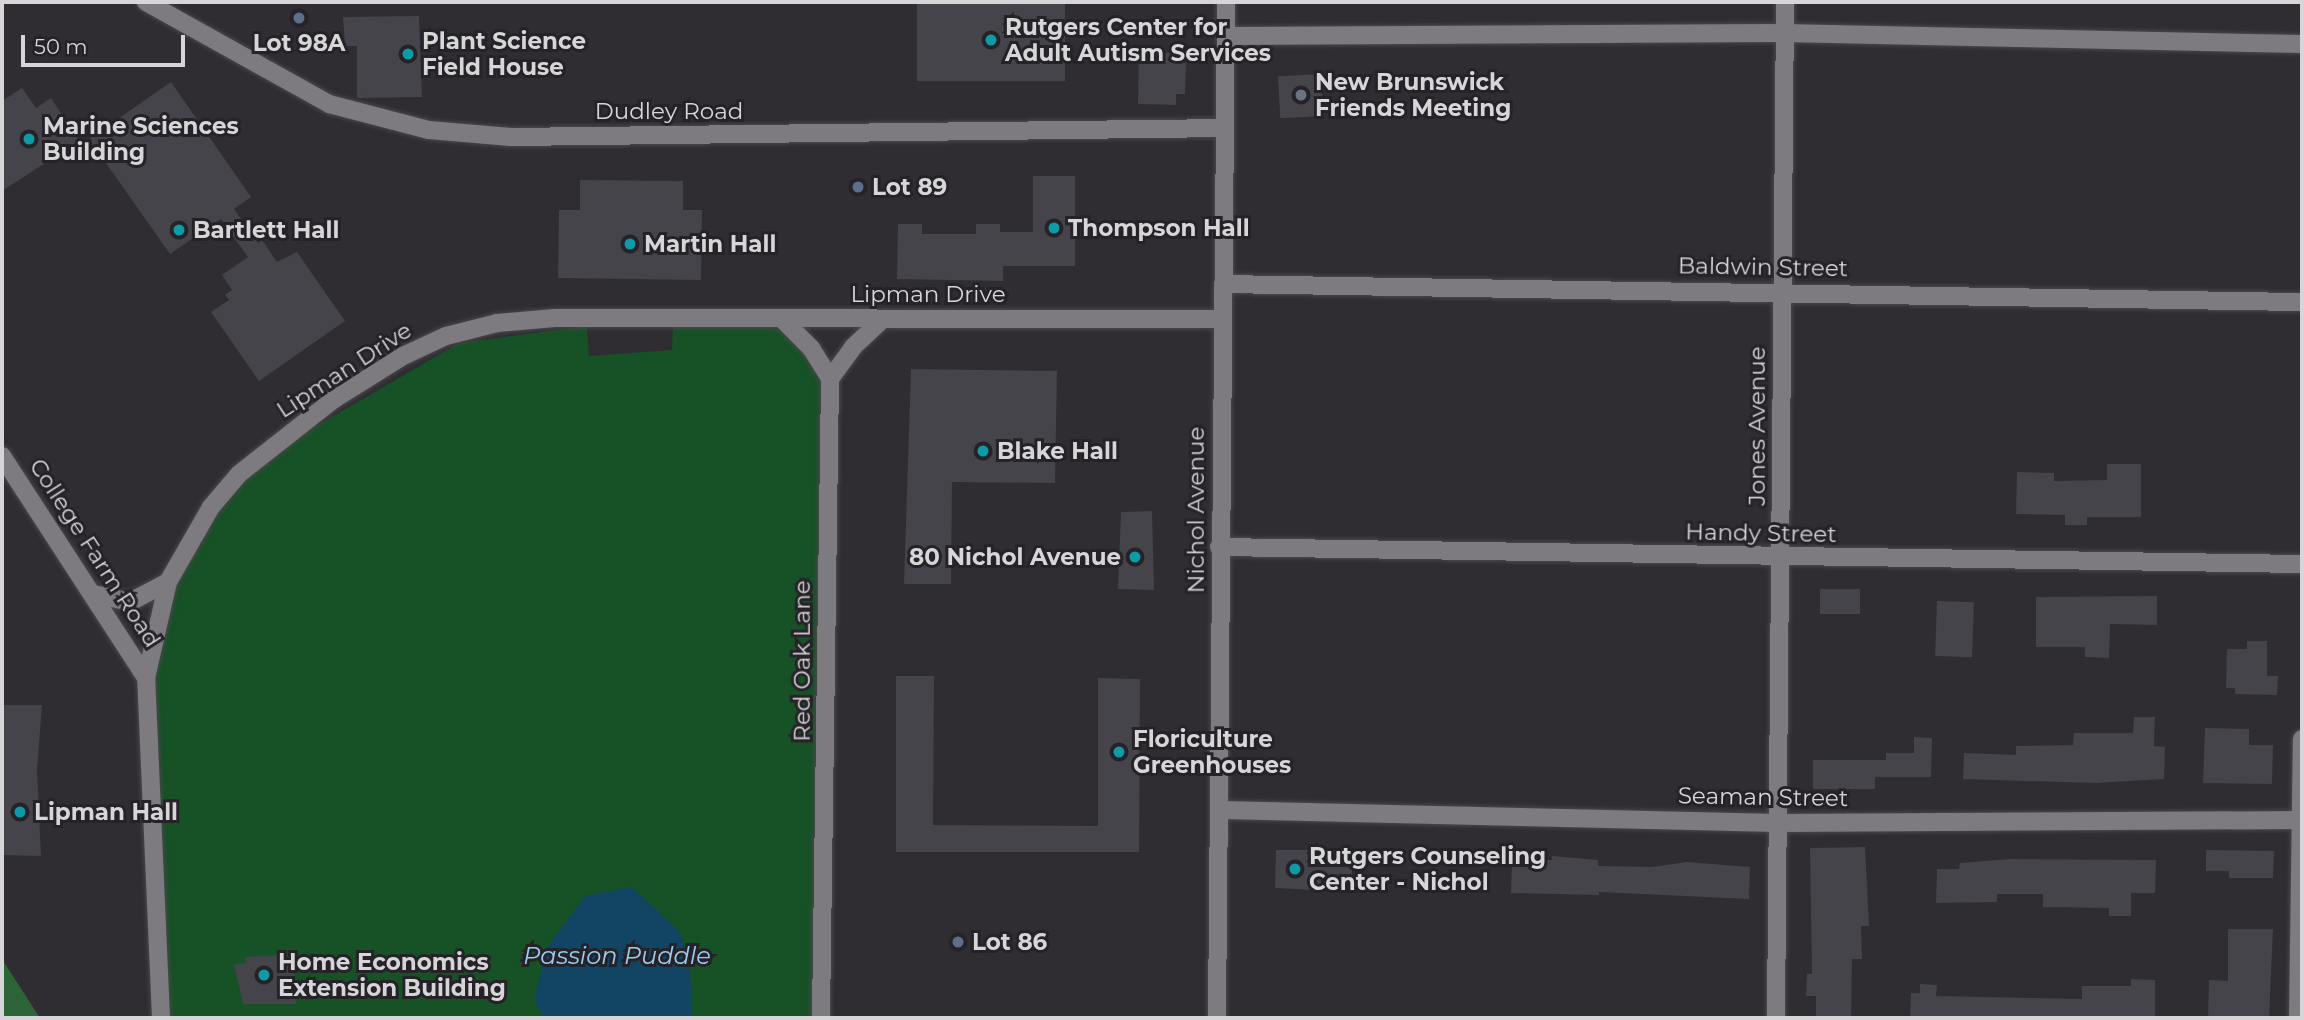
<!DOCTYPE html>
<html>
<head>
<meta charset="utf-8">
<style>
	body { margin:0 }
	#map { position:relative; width:2304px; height:1020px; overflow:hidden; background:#2f2c32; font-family:Montserrat,sans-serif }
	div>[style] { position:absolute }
	.green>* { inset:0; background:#175126 }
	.forest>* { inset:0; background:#2c6438 }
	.water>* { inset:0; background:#124464 }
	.building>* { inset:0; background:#45444a; transform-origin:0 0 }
	.roads { filter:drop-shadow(0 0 2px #49474b) drop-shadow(0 0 2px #49474b) }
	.minor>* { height:18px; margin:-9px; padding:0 9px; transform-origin:9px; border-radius:9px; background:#7d7a80 }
	.tertiary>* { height:18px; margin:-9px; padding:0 9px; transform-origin:9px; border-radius:9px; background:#7d7a80 }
	.dots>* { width:19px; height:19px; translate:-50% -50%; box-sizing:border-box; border:4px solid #252228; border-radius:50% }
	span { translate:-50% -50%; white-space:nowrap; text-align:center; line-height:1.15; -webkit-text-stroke:6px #252228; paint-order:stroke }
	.poi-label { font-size:23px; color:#d6d5d8; font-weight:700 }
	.left { translate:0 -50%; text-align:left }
	.right { translate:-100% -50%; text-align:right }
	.street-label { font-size:23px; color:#d6d5d8 }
	.water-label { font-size:24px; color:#9bccf2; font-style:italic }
	.frame { position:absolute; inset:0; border:4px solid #d6d5d8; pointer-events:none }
	.scale { position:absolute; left:21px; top:35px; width:164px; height:32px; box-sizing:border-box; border:4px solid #d6d5d8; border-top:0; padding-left:9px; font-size:21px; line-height:24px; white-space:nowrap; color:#d6d5d8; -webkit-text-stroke:5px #252228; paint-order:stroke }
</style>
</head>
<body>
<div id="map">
	<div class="green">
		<i style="clip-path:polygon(783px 320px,830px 379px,814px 1018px,154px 1018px,150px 623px,220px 482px,459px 343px,587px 326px,589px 356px,672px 350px,673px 325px)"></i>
	</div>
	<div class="forest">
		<i style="clip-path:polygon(2px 959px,40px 1018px,2px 1018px)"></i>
	</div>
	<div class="water">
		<i style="clip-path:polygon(632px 887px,680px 932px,690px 968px,692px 1018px,543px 1018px,535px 999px,546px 949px,585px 896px)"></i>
	</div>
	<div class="building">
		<i style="left:917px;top:2px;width:148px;height:79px"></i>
		<i style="clip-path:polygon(419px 16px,422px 97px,357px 98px,357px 46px,345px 46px,343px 17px)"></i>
		<i style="clip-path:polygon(1139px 52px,1177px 53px,1177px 63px,1186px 63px,1185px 94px,1176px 94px,1176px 105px,1138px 104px)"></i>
		<i style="left:1321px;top:74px;width:42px;height:43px;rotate:87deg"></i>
		<i style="clip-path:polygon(171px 82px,251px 197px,234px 209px,258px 243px,262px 240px,277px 262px,297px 252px,345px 321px,259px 381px,211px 312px,229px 300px,225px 295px,232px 290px,222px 275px,248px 257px,221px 219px,170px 254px,89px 139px)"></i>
		<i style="clip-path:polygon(22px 88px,36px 108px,51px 98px,79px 141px,2px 191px,2px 101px)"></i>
		<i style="clip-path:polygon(1033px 176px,1075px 176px,1075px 266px,1003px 266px,1003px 281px,897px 279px,898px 224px,922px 224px,922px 234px,976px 234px,976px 224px,1000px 224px,1000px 232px,1033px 232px)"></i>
		<i style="clip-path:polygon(580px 180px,683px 181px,683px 210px,702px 210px,701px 280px,558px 278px,559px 210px,580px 210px)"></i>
		<i style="clip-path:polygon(911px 369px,1057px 371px,1055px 483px,952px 482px,951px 584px,904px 584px)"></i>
		<i style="clip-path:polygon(2107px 464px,2141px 464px,2141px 517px,2087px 517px,2087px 525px,2065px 525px,2065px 515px,2016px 514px,2017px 472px,2054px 473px,2054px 481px,2107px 480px)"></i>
		<i style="clip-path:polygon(1152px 511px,1154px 590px,1118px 589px,1121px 512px)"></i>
		<i style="left:1820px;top:589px;width:40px;height:25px"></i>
		<i style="clip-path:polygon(2157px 596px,2157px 625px,2110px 624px,2109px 658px,2085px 657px,2085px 647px,2036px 647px,2036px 597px)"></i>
		<i style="left:1937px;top:601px;width:37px;height:55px;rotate:2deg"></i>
		<i style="clip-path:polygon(2247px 641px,2267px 641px,2267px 676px,2278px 676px,2277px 695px,2235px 694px,2235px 688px,2226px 688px,2227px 649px,2247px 649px)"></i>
		<i style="clip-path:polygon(896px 676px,934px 676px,933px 825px,1098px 826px,1098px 678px,1140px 679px,1139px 852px,896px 852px)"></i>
		<i style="clip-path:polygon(2px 705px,42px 705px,37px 770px,41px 856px,2px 855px)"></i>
		<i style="clip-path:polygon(2134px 717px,2155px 717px,2154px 746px,2165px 747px,2164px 779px,2095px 783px,1963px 779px,1964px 753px,2016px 755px,2016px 746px,2073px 745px,2074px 733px,2133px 733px)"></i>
		<i style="clip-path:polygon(2205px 728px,2249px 729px,2249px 745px,2273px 745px,2272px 784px,2203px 783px)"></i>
		<i style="clip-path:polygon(1914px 737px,1932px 738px,1931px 777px,1875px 777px,1875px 789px,1813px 789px,1813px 760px,1886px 760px,1886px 753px,1914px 753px)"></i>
		<i style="clip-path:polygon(1865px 847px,1869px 926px,1861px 926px,1862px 959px,1852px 959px,1851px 1018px,1816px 1018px,1816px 996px,1806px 996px,1807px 974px,1812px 974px,1810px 848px)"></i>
		<i style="clip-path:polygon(1276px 850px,1315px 850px,1314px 867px,1352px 867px,1352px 892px,1275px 888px)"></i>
		<i style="clip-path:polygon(2206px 850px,2274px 851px,2273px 878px,2229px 878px,2229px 871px,2206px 871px)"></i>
		<i style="clip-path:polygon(1552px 856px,1598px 860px,1598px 866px,1652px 867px,1687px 862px,1750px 867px,1749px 899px,1599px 892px,1599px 895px,1511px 893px,1512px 860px,1552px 860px)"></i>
		<i style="clip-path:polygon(2010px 859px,2156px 860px,2155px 893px,2131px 893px,2131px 916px,2109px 916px,2109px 908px,2043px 907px,2043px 894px,1997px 894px,1997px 902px,1936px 903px,1937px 869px,1959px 869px,1960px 863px)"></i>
		<i style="clip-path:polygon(2228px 929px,2273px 929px,2269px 1018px,2208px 1018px,2209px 980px,2228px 981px)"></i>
		<i style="clip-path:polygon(279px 955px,280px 962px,293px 961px,296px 1004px,243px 1004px,234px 964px,245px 963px,245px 957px)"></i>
		<i style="clip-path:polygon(2131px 979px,2155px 980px,2155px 1018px,1910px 1018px,1911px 993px,1920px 993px,1920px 984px,1937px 985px,1936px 996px,2082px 999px,2082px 986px,2131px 986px)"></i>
	</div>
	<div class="roads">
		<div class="minor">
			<i style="left:146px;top:2px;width:210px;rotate:29.1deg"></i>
			<i style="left:329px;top:104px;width:103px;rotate:14.6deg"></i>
			<i style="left:429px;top:130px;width:82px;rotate:4.9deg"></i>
			<i style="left:511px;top:137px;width:712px;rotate:-0.72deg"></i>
			<i style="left:1227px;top:36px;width:557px;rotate:-0.31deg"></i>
			<i style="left:1784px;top:33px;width:518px;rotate:1.22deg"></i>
			<i style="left:1223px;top:284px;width:1079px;rotate:0.96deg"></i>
			<i style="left:783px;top:320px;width:40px;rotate:45deg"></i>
			<i style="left:811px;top:348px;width:36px;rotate:58deg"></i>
			<i style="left:830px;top:379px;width:639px;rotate:90.81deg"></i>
			<i style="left:830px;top:379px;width:39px;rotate:-54deg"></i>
			<i style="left:853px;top:347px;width:41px;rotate:-43deg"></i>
			<i style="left:2px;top:456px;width:265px;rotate:57deg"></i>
			<i style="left:1219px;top:547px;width:1083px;rotate:0.9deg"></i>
			<i style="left:93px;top:594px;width:38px;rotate:12deg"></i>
			<i style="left:130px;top:602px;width:43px;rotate:-27.8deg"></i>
			<i style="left:1222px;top:810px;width:556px;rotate:1.34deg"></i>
			<i style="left:1778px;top:823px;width:524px;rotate:-0.33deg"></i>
			<i style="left:161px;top:1018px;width:340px;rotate:-92.5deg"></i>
			<i style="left:146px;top:678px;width:98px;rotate:-77.1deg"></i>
			<i style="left:168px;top:582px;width:86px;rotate:-60.2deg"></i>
			<i style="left:211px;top:507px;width:43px;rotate:-49.7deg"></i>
			<i style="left:239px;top:474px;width:120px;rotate:-38.2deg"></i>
			<i style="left:333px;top:400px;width:83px;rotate:-32.2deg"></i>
			<i style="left:403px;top:356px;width:47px;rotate:-24.9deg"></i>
			<i style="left:446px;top:336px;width:53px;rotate:-14.3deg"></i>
			<i style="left:497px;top:323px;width:58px;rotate:-4.9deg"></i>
			<i style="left:555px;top:318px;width:668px;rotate:0.09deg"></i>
			<i style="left:1217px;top:1018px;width:1016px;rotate:-89.49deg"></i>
			<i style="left:1776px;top:1018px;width:1016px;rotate:-89.49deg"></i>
		</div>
		<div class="tertiary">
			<i style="left:2298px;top:1018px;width:279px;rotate:-89.2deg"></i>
		</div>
	</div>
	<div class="dots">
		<i style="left:299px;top:18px;background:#5c6f8a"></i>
		<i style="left:991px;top:40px;background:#0f9aa8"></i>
		<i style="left:408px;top:54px;background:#0f9aa8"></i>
		<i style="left:1301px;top:95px;background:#6b7280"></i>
		<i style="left:29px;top:139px;background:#0f9aa8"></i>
		<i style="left:858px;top:187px;background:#5c6f8a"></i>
		<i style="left:1054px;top:228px;background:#0f9aa8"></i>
		<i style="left:179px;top:230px;background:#0f9aa8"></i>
		<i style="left:630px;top:244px;background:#0f9aa8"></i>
		<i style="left:983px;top:451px;background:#0f9aa8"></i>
		<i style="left:1135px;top:557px;background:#0f9aa8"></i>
		<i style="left:1119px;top:752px;background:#0f9aa8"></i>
		<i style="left:20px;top:812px;background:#0f9aa8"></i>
		<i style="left:1295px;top:869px;background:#0f9aa8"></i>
		<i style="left:958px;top:942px;background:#5c6f8a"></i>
		<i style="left:264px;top:975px;background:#0f9aa8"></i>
	</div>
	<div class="poi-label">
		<span class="left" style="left:1005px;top:40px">Rutgers Center for<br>Adult Autism Services</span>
		<span class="left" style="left:422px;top:54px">Plant Science<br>Field House</span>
		<span style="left:299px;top:43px">Lot 98A</span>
		<span class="left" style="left:1315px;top:95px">New Brunswick<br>Friends Meeting</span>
		<span class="left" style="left:43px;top:139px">Marine Sciences<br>Building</span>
		<span class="left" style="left:872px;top:187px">Lot 89</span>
		<span class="left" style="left:1068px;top:228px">Thompson Hall</span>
		<span class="left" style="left:193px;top:230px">Bartlett Hall</span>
		<span class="left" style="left:644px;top:244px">Martin Hall</span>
		<span class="left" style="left:997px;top:451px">Blake Hall</span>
		<span class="right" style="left:1121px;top:557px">80 Nichol Avenue</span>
		<span class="left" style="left:1133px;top:752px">Floriculture<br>Greenhouses</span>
		<span class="left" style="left:34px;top:812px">Lipman Hall</span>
		<span class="left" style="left:1309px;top:869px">Rutgers Counseling<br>Center - Nichol</span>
		<span class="left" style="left:972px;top:942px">Lot 86</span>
		<span class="left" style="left:278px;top:975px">Home Economics<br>Extension Building</span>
	</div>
	<div class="street-label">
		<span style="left:669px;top:111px">Dudley Road</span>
		<span style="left:1763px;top:267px;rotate:1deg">Baldwin Street</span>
		<span style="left:928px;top:294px">Lipman Drive</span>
		<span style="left:344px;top:370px;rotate:-33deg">Lipman Drive</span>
		<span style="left:1757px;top:426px;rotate:-90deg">Jones Avenue</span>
		<span style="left:1196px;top:510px;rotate:-90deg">Nichol Avenue</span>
		<span style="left:1761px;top:533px;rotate:1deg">Handy Street</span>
		<span style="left:95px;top:553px;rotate:57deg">College Farm Road</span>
		<span style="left:802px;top:661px;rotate:-90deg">Red Oak Lane</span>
		<span style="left:1763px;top:797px;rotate:1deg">Seaman Street</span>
	</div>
	<div class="water-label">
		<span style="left:617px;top:956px">Passion Puddle</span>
	</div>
	<div class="frame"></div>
	<div class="scale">50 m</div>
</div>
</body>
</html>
